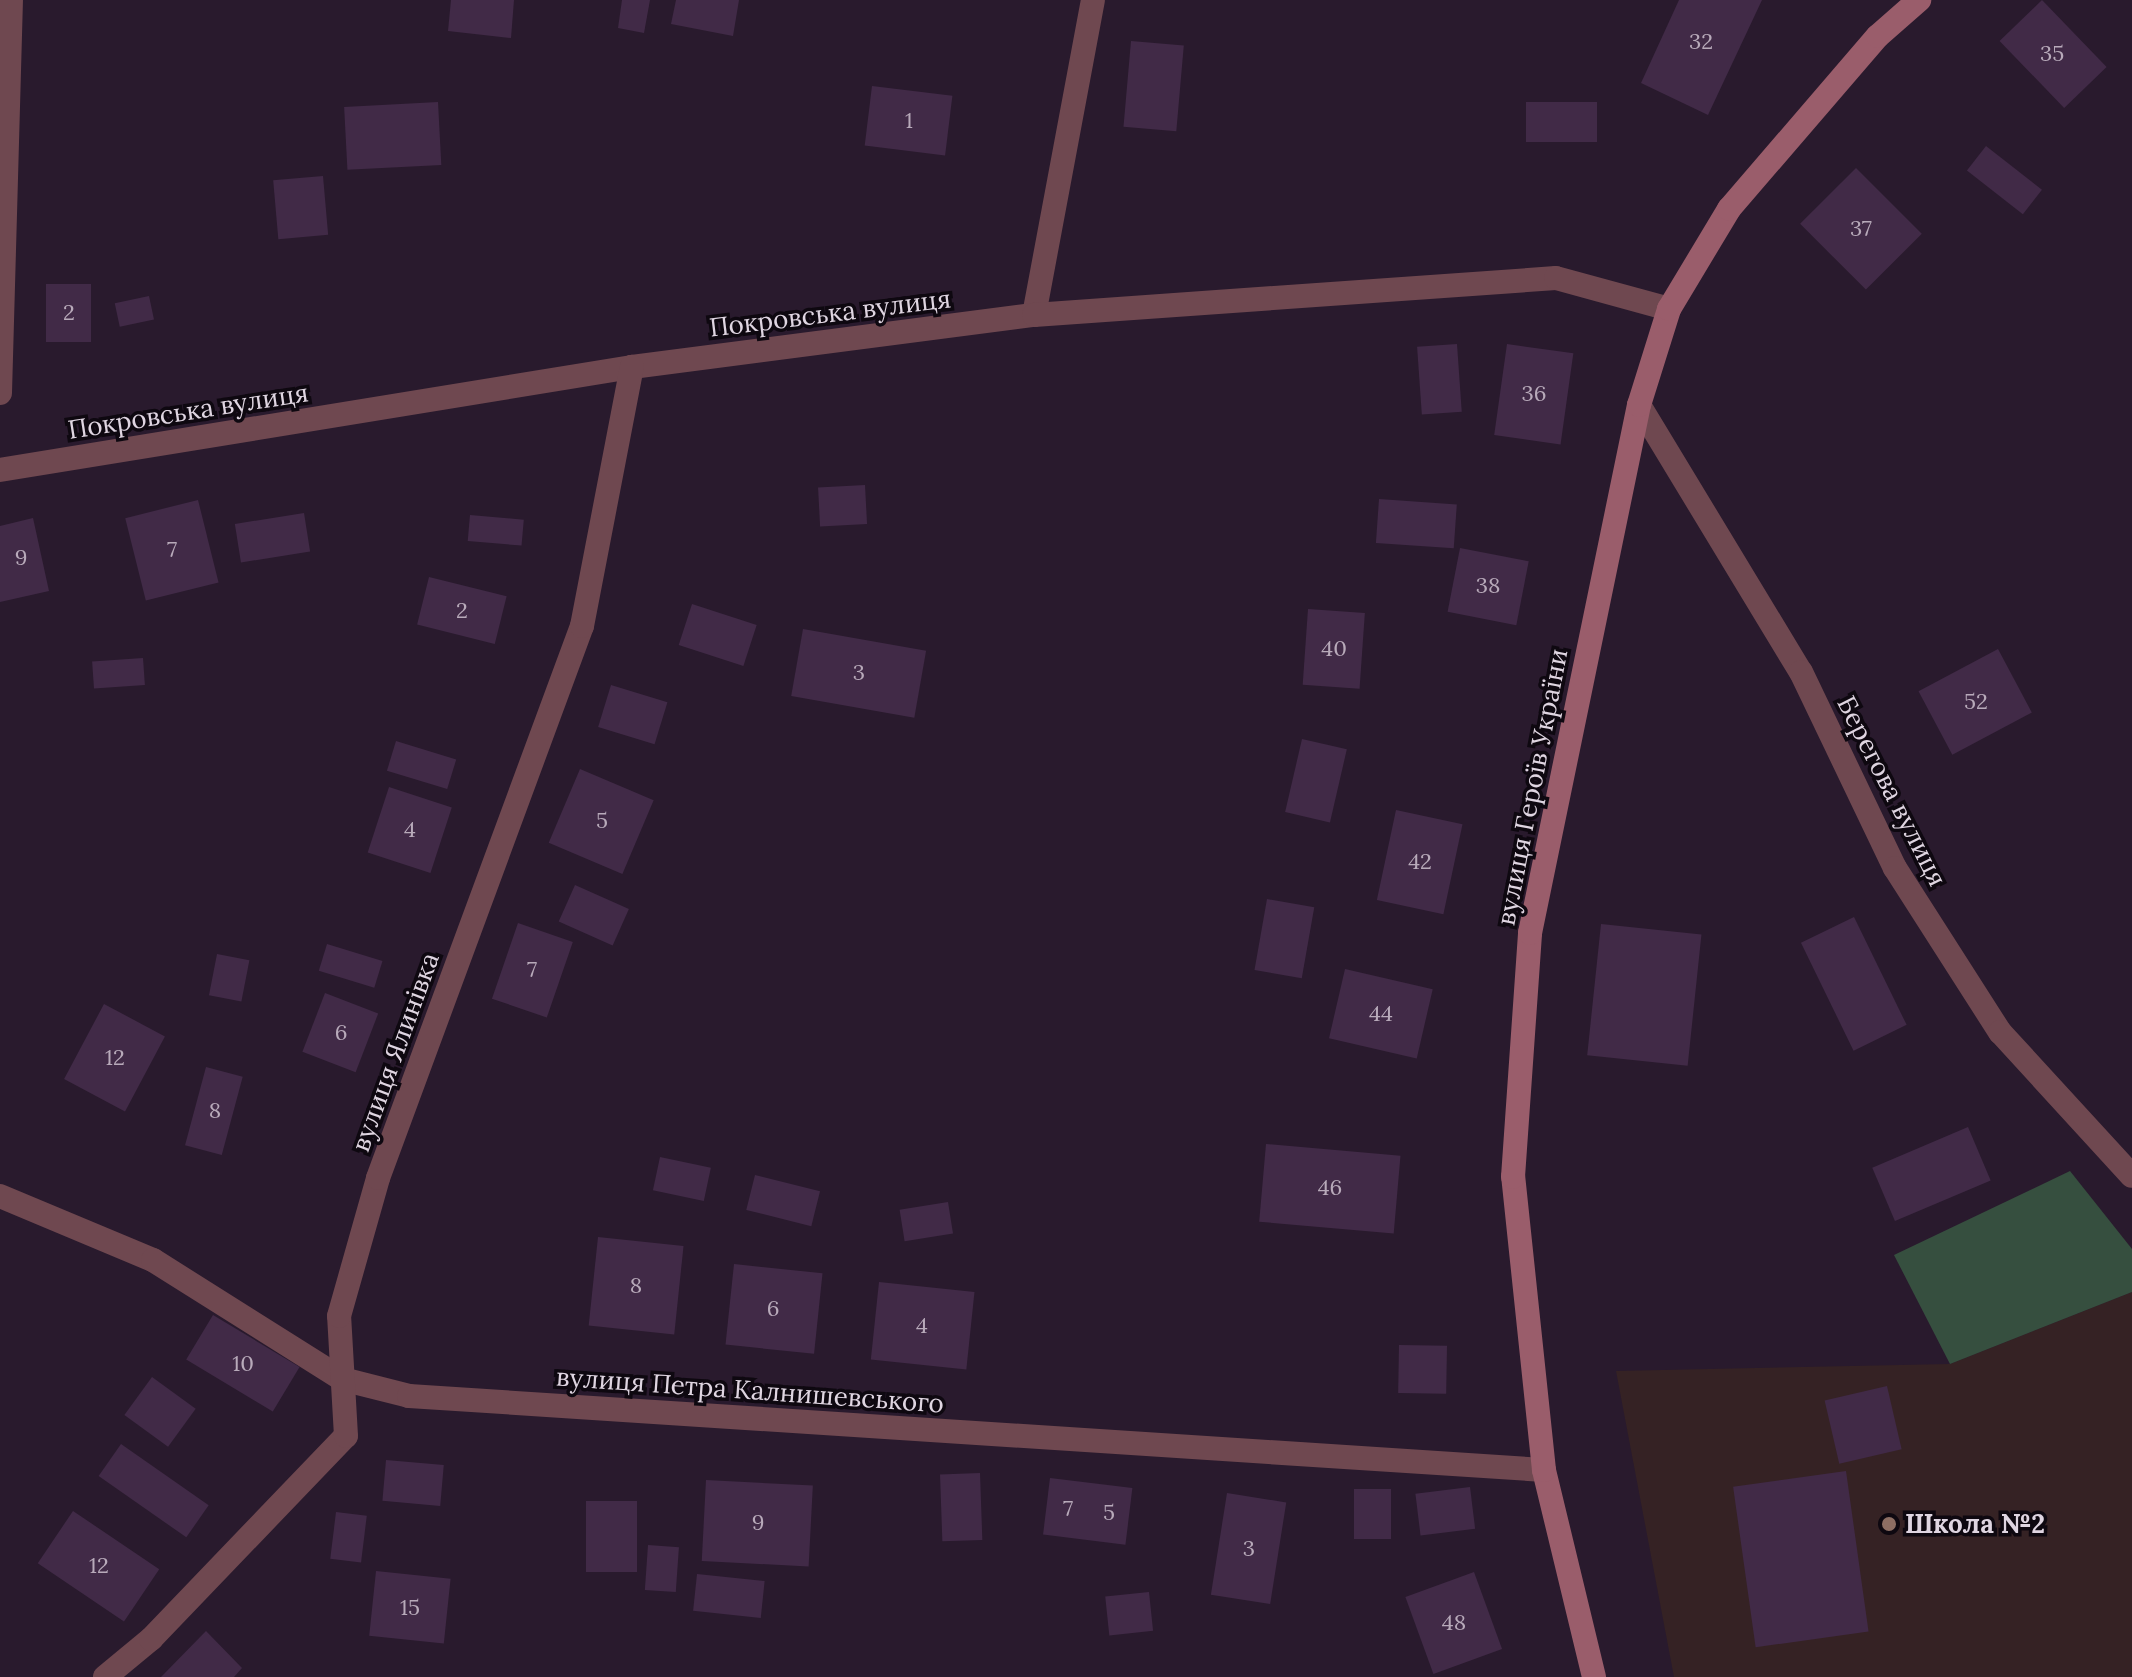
<!DOCTYPE html>
<html>
<head>
<meta charset="utf-8">
<style>
	body { margin:0 }
	#map { position:relative; width:2132px; height:1677px; overflow:hidden; background:#291a2d; font-family:Lora,serif }
	div>[style] { position:absolute }
	.education>* { inset:0; background:#352224 }
	.green>* { inset:0; background:#364f3f }
	.building>* { inset:0; background:#412a47; transform-origin:0 0 }
	.street>* { height:24px; margin:-12px; padding:0 12px; transform-origin:12px; border-radius:12px; background:#6f4850 }
	.secondary>* { height:24px; margin:-12px; padding:0 12px; transform-origin:12px; border-radius:12px; background:#9a5d6b }
	.dots>* { width:22px; height:22px; translate:-50% -50%; box-sizing:border-box; border:4px solid #0e0810; border-radius:50% }
	span { translate:-50% -50%; white-space:nowrap; text-align:center; line-height:1.15; -webkit-text-stroke:7px #0e0810; paint-order:stroke }
	.number-label { font-size:22px; color:#b8aaba }
	.number-label span { -webkit-text-stroke-width:0 }
	.street-label { font-size:26px; color:#dfd5e1 }
	.poi-label { font-size:26px; color:#dfd5e1; font-weight:700 }
	.left { translate:0 -50%; text-align:left }
</style>
</head>
<body>
<div id="map">
	<div class="education">
		<i style="clip-path:polygon(2132px 1292px,2132px 1677px,1674px 1677px,1616px 1371px,1950px 1364px)"></i>
	</div>
	<div class="green">
		<i style="clip-path:polygon(2070px 1171px,2132px 1249px,2132px 1292px,1950px 1364px,1894px 1255px)"></i>
	</div>
	<div class="building">
		<i style="clip-path:polygon(451px 0,514px 0,511px 38px,448px 31px)"></i>
		<i style="clip-path:polygon(622px 0,650px 0,644px 33px,618px 28px)"></i>
		<i style="clip-path:polygon(676px 0,739px 0,733px 36px,671px 24px)"></i>
		<i style="clip-path:polygon(1679px 0,1762px 0,1708px 115px,1641px 83px)"></i>
		<i style="left:2042px;top:0;width:93px;height:59px;rotate:46deg"></i>
		<i style="left:1131px;top:41px;width:53px;height:86px;rotate:5deg"></i>
		<i style="left:872px;top:86px;width:81px;height:60px;rotate:7deg"></i>
		<i style="left:438px;top:102px;width:63px;height:94px;rotate:87deg"></i>
		<i style="left:1526px;top:102px;width:71px;height:40px"></i>
		<i style="left:1986px;top:146px;width:71px;height:31px;rotate:38deg"></i>
		<i style="left:1856px;top:168px;width:93px;height:79px;rotate:45deg"></i>
		<i style="left:323px;top:176px;width:59px;height:50px;rotate:85deg"></i>
		<i style="left:46px;top:284px;width:45px;height:58px"></i>
		<i style="left:149px;top:296px;width:24px;height:35px;rotate:78deg"></i>
		<i style="left:1457px;top:344px;width:68px;height:40px;rotate:86deg"></i>
		<i style="left:1507px;top:344px;width:67px;height:92px;rotate:8deg"></i>
		<i style="left:865px;top:485px;width:39px;height:47px;rotate:87deg"></i>
		<i style="left:1379px;top:499px;width:78px;height:44px;rotate:4deg"></i>
		<i style="left:198px;top:500px;width:85px;height:75px;rotate:76deg"></i>
		<i style="left:304px;top:513px;width:39px;height:70px;rotate:81deg"></i>
		<i style="left:470px;top:515px;width:54px;height:26px;rotate:5deg"></i>
		<i style="clip-path:polygon(33px 518px,49px 591px,0 602px,0 526px)"></i>
		<i style="left:1460px;top:548px;width:70px;height:65px;rotate:11deg"></i>
		<i style="left:429px;top:577px;width:80px;height:49px;rotate:14deg"></i>
		<i style="left:692px;top:604px;width:68px;height:43px;rotate:18deg"></i>
		<i style="left:1308px;top:609px;width:57px;height:76px;rotate:4deg"></i>
		<i style="left:803px;top:629px;width:125px;height:68px;rotate:10deg"></i>
		<i style="left:1998px;top:649px;width:72px;height:90px;rotate:62deg"></i>
		<i style="left:143px;top:658px;width:27px;height:51px;rotate:86deg"></i>
		<i style="left:611px;top:685px;width:59px;height:44px;rotate:17deg"></i>
		<i style="left:1302px;top:739px;width:46px;height:75px;rotate:13deg"></i>
		<i style="left:396px;top:741px;width:63px;height:31px;rotate:17deg"></i>
		<i style="left:580px;top:769px;width:80px;height:80px;rotate:23deg"></i>
		<i style="left:389px;top:787px;width:66px;height:69px;rotate:18deg"></i>
		<i style="left:1396px;top:810px;width:68px;height:92px;rotate:12deg"></i>
		<i style="left:575px;top:885px;width:59px;height:40px;rotate:24deg"></i>
		<i style="left:1267px;top:899px;width:48px;height:72px;rotate:10deg"></i>
		<i style="left:1854px;top:917px;width:120px;height:59px;rotate:64deg"></i>
		<i style="left:518px;top:923px;width:58px;height:80px;rotate:19deg"></i>
		<i style="left:1601px;top:924px;width:101px;height:132px;rotate:6deg"></i>
		<i style="left:327px;top:944px;width:58px;height:28px;rotate:17deg"></i>
		<i style="left:217px;top:954px;width:33px;height:42px;rotate:11deg"></i>
		<i style="left:1345px;top:969px;width:90px;height:71px;rotate:13deg"></i>
		<i style="left:325px;top:993px;width:57px;height:63px;rotate:21deg"></i>
		<i style="left:104px;top:1004px;width:69px;height:85px;rotate:28deg"></i>
		<i style="left:206px;top:1067px;width:38px;height:81px;rotate:15deg"></i>
		<i style="left:1968px;top:1127px;width:58px;height:104px;rotate:67deg"></i>
		<i style="left:1266px;top:1144px;width:135px;height:78px;rotate:5deg"></i>
		<i style="left:660px;top:1157px;width:52px;height:34px;rotate:12deg"></i>
		<i style="left:755px;top:1175px;width:67px;height:36px;rotate:14deg"></i>
		<i style="left:948px;top:1202px;width:32px;height:49px;rotate:81deg"></i>
		<i style="left:598px;top:1237px;width:86px;height:89px;rotate:6deg"></i>
		<i style="left:734px;top:1264px;width:89px;height:81px;rotate:6deg"></i>
		<i style="left:879px;top:1282px;width:96px;height:78px;rotate:6deg"></i>
		<i style="left:213px;top:1315px;width:101px;height:52px;rotate:31deg"></i>
		<i style="left:1399px;top:1345px;width:48px;height:48px;rotate:1deg"></i>
		<i style="left:152px;top:1377px;width:54px;height:47px;rotate:36deg"></i>
		<i style="left:1887px;top:1386px;width:65px;height:64px;rotate:77deg"></i>
		<i style="left:121px;top:1444px;width:107px;height:39px;rotate:35deg"></i>
		<i style="left:386px;top:1460px;width:58px;height:41px;rotate:5deg"></i>
		<i style="left:1846px;top:1471px;width:162px;height:114px;rotate:82deg"></i>
		<i style="left:980px;top:1473px;width:67px;height:40px;rotate:88deg"></i>
		<i style="left:1050px;top:1478px;width:83px;height:57px;rotate:7deg"></i>
		<i style="left:706px;top:1480px;width:107px;height:81px;rotate:3deg"></i>
		<i style="left:1470px;top:1487px;width:42px;height:55px;rotate:83deg"></i>
		<i style="left:1354px;top:1489px;width:37px;height:50px"></i>
		<i style="left:1227px;top:1493px;width:60px;height:103px;rotate:9deg"></i>
		<i style="left:586px;top:1501px;width:51px;height:71px"></i>
		<i style="left:73px;top:1511px;width:104px;height:63px;rotate:34deg"></i>
		<i style="left:336px;top:1512px;width:31px;height:47px;rotate:7deg"></i>
		<i style="left:648px;top:1545px;width:31px;height:45px;rotate:4deg"></i>
		<i style="left:376px;top:1571px;width:75px;height:65px;rotate:6deg"></i>
		<i style="left:1474px;top:1572px;width:82px;height:73px;rotate:70deg"></i>
		<i style="left:697px;top:1574px;width:68px;height:37px;rotate:6deg"></i>
		<i style="left:1149px;top:1592px;width:39px;height:44px;rotate:84deg"></i>
		<i style="clip-path:polygon(206px 1631px,242px 1668px,234px 1677px,161px 1677px)"></i>
	</div>
	<div class="street">
		<i style="left:1034px;top:315px;width:320px;rotate:-79.4deg"></i>
		<i style="left:0;top:393px;width:393px;rotate:-88.4deg"></i>
		<i style="left:1639px;top:405px;width:312px;rotate:58.8deg"></i>
		<i style="left:1801px;top:672px;width:217px;rotate:64.4deg"></i>
		<i style="left:1895px;top:868px;width:195px;rotate:57.4deg"></i>
		<i style="left:2000px;top:1032px;width:195px;rotate:47.5deg"></i>
		<i style="left:0;top:470px;width:640px;rotate:-9.26deg"></i>
		<i style="left:632px;top:367px;width:405px;rotate:-7.4deg"></i>
		<i style="left:1034px;top:315px;width:523px;rotate:-4.05deg"></i>
		<i style="left:1556px;top:278px;width:117px;rotate:15.3deg"></i>
		<i style="left:0;top:1196px;width:166px;rotate:22.7deg"></i>
		<i style="left:153px;top:1260px;width:223px;rotate:32.2deg"></i>
		<i style="left:342px;top:1379px;width:69px;rotate:14.2deg"></i>
		<i style="left:409px;top:1396px;width:1137px;rotate:3.73deg"></i>
		<i style="left:105px;top:1677px;width:60px;rotate:-39.6deg"></i>
		<i style="left:151px;top:1639px;width:281px;rotate:-46.2deg"></i>
		<i style="left:346px;top:1436px;width:120px;rotate:-93.3deg"></i>
		<i style="left:339px;top:1316px;width:143px;rotate:-74.2deg"></i>
		<i style="left:378px;top:1178px;width:588px;rotate:-69.72deg"></i>
		<i style="left:582px;top:626px;width:264px;rotate:-79.1deg"></i>
	</div>
	<div class="secondary">
		<i style="left:1594px;top:1677px;width:213px;rotate:-103.6deg"></i>
		<i style="left:1544px;top:1470px;width:295px;rotate:-96deg"></i>
		<i style="left:1513px;top:1177px;width:245px;rotate:-86deg"></i>
		<i style="left:1530px;top:933px;width:539px;rotate:-78.34deg"></i>
		<i style="left:1639px;top:405px;width:101px;rotate:-72.6deg"></i>
		<i style="left:1669px;top:309px;width:117px;rotate:-59deg"></i>
		<i style="left:1729px;top:209px;width:228px;rotate:-49.3deg"></i>
		<i style="left:1878px;top:36px;width:55px;rotate:-41.3deg"></i>
	</div>
	<div class="dots">
		<i style="left:1889px;top:1524px;background:#8d6e63"></i>
	</div>
	<div class="number-label">
		<span style="left:1701px;top:42px">32</span>
		<span style="left:2052px;top:54px">35</span>
		<span style="left:909px;top:121px">1</span>
		<span style="left:1861px;top:229px">37</span>
		<span style="left:69px;top:313px">2</span>
		<span style="left:1534px;top:394px">36</span>
		<span style="left:172px;top:550px">7</span>
		<span style="left:21px;top:558px">9</span>
		<span style="left:1488px;top:586px">38</span>
		<span style="left:462px;top:611px">2</span>
		<span style="left:1334px;top:649px">40</span>
		<span style="left:859px;top:673px">3</span>
		<span style="left:1976px;top:702px">52</span>
		<span style="left:602px;top:821px">5</span>
		<span style="left:410px;top:830px">4</span>
		<span style="left:1420px;top:862px">42</span>
		<span style="left:532px;top:970px">7</span>
		<span style="left:1381px;top:1014px">44</span>
		<span style="left:341px;top:1033px">6</span>
		<span style="left:115px;top:1058px">12</span>
		<span style="left:215px;top:1111px">8</span>
		<span style="left:1330px;top:1188px">46</span>
		<span style="left:636px;top:1286px">8</span>
		<span style="left:773px;top:1309px">6</span>
		<span style="left:922px;top:1326px">4</span>
		<span style="left:243px;top:1364px">10</span>
		<span style="left:1068px;top:1509px">7</span>
		<span style="left:1109px;top:1513px">5</span>
		<span style="left:758px;top:1523px">9</span>
		<span style="left:1249px;top:1549px">3</span>
		<span style="left:99px;top:1566px">12</span>
		<span style="left:410px;top:1608px">15</span>
		<span style="left:1454px;top:1623px">48</span>
	</div>
	<div class="street-label">
		<span style="left:830px;top:313px;rotate:-7deg">Покровська вулиця</span>
		<span style="left:188px;top:411px;rotate:-9deg">Покровська вулиця</span>
		<span style="left:1532px;top:787px;rotate:-79deg">вулиця Героїв України</span>
		<span style="left:1892px;top:791px;rotate:63deg">Берегова вулиця</span>
		<span style="left:395px;top:1052px;rotate:-70deg">вулиця Ялинівка</span>
		<span style="left:750px;top:1390px;rotate:4deg">вулиця Петра Калнишевського</span>
	</div>
	<div class="poi-label">
		<span class="left" style="left:1905px;top:1524px">Школа №2</span>
	</div>
</div>
</body>
</html>
